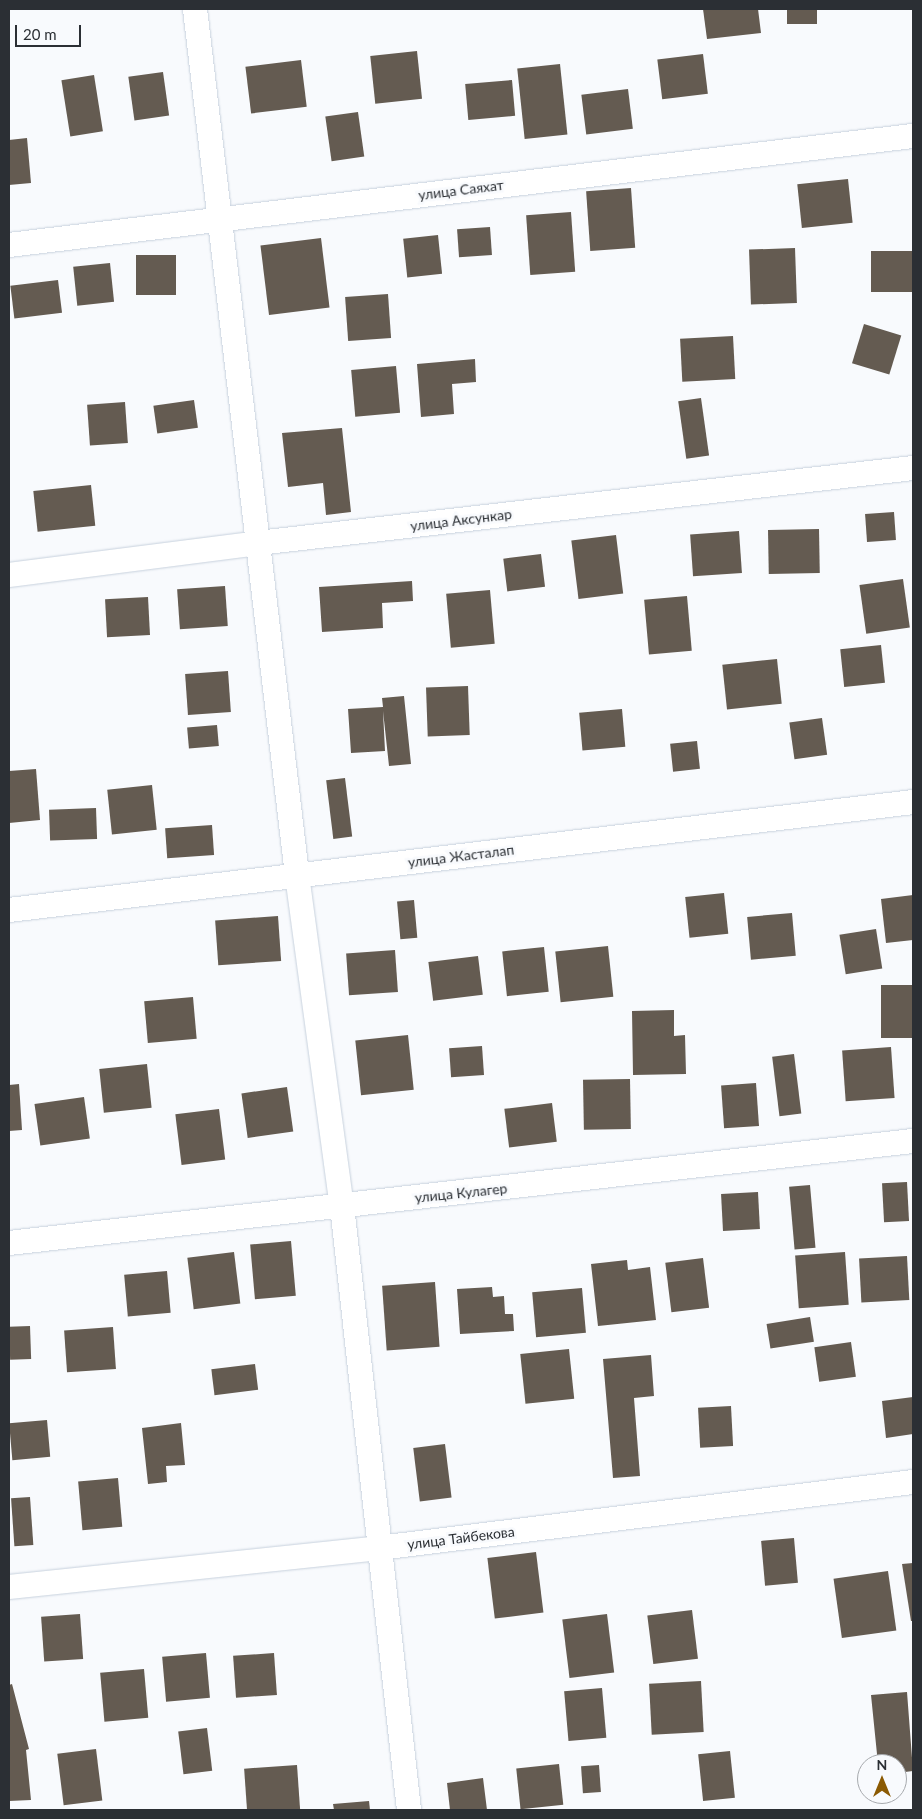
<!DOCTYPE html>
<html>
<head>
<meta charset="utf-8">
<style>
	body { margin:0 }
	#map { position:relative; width:922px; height:1819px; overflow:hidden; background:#f8fafd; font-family:Lato,sans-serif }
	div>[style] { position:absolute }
	.building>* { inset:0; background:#645b51; transform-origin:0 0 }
	.roads { filter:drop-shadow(0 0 1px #c7d1dd) drop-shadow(0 0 1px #c7d1dd) }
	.minor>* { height:24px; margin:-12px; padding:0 12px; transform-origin:12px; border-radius:12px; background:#fff }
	span { translate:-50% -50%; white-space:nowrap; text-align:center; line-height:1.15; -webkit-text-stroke:5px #f8fafd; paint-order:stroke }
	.street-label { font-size:14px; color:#2b2f34 }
	.frame { position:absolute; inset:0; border:10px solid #2b2f34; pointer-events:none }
	.north { position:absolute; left:857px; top:1754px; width:50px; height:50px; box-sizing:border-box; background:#f8fafd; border:1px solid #a6a9ad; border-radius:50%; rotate:0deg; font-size:14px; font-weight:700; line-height:20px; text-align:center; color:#2b2f34 }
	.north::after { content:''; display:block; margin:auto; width:18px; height:22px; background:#8b5a03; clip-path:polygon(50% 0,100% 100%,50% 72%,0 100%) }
	.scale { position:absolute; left:15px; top:25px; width:66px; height:22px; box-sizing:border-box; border:2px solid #2b2f34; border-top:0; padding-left:6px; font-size:15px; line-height:18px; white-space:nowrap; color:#2b2f34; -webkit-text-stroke:4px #f8fafd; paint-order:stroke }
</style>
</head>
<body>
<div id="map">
	<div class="building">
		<i style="clip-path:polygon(703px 9px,758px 9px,761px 33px,707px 39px)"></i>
		<i style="left:787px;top:9px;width:30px;height:15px"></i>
		<i style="left:417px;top:51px;width:48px;height:47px;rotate:84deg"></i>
		<i style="left:703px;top:54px;width:40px;height:46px;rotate:83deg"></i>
		<i style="left:301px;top:60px;width:47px;height:56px;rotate:83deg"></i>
		<i style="left:560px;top:64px;width:71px;height:43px;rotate:84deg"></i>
		<i style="left:163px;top:72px;width:44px;height:35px;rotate:82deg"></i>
		<i style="left:94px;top:75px;width:57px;height:33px;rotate:81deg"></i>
		<i style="left:512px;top:80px;width:36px;height:47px;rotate:85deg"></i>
		<i style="left:628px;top:89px;width:40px;height:47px;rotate:83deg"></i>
		<i style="left:358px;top:112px;width:45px;height:33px;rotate:82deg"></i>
		<i style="clip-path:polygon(27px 138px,31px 183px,9px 185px,9px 140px)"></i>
		<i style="left:848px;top:179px;width:44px;height:51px;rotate:84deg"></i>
		<i style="left:631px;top:188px;width:60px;height:45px;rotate:86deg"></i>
		<i style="left:571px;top:212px;width:60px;height:45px;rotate:86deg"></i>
		<i style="left:490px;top:227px;width:28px;height:33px;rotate:86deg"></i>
		<i style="left:438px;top:235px;width:39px;height:35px;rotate:84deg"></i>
		<i style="left:321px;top:238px;width:70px;height:61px;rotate:83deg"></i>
		<i style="left:795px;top:248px;width:55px;height:46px;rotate:88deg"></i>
		<i style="left:913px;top:251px;width:41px;height:42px;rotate:90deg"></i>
		<i style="left:136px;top:255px;width:40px;height:40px"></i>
		<i style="left:110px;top:263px;width:39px;height:37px;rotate:84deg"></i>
		<i style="left:58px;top:280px;width:33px;height:48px;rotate:83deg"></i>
		<i style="left:388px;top:294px;width:44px;height:43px;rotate:86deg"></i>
		<i style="left:864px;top:324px;width:39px;height:41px;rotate:17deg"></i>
		<i style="left:733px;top:336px;width:43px;height:53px;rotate:87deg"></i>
		<i style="clip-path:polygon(475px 359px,476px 382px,452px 384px,454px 414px,421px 417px,417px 364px)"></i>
		<i style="left:396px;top:366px;width:47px;height:45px;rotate:85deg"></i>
		<i style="left:701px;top:398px;width:58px;height:23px;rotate:82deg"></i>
		<i style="left:194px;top:400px;width:28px;height:41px;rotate:82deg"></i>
		<i style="left:125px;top:402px;width:41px;height:38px;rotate:86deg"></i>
		<i style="clip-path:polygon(342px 428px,351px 512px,326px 515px,323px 483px,288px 487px,282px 433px)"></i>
		<i style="left:91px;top:485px;width:41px;height:58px;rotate:84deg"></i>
		<i style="left:894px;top:512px;width:28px;height:29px;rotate:86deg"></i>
		<i style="left:819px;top:529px;width:44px;height:51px;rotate:89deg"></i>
		<i style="left:739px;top:531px;width:42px;height:49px;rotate:86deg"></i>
		<i style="left:616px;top:535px;width:59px;height:45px;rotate:83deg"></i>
		<i style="left:541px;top:554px;width:33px;height:38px;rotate:83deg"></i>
		<i style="left:903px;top:579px;width:49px;height:44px;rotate:82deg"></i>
		<i style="clip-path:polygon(412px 581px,413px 601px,382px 603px,383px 628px,322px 632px,319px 587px)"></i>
		<i style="left:225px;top:586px;width:40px;height:48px;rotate:86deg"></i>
		<i style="left:490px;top:590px;width:54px;height:44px;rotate:85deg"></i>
		<i style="left:687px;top:596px;width:55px;height:43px;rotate:85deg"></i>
		<i style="left:148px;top:597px;width:38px;height:43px;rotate:87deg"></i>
		<i style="left:881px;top:645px;width:38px;height:41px;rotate:84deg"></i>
		<i style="left:777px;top:659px;width:45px;height:55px;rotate:84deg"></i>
		<i style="left:228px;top:671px;width:41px;height:43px;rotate:86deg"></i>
		<i style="left:468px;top:686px;width:49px;height:42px;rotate:88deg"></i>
		<i style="clip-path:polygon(404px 696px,411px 764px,389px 766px,383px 711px,385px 751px,351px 753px,348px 709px,383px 707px,382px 698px)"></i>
		<i style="left:622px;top:709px;width:38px;height:43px;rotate:85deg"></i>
		<i style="left:822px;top:718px;width:37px;height:33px;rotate:82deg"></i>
		<i style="left:217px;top:725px;width:21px;height:30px;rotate:85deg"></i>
		<i style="left:697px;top:741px;width:28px;height:27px;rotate:84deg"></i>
		<i style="clip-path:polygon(36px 769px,40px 820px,9px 823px,9px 771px)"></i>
		<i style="left:345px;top:778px;width:59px;height:19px;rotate:83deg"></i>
		<i style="left:152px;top:785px;width:45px;height:45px;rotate:84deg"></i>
		<i style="left:96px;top:808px;width:31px;height:47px;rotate:88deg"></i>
		<i style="left:212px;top:825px;width:30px;height:47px;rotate:86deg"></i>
		<i style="left:724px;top:893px;width:41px;height:39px;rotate:84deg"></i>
		<i style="clip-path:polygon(913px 895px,913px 940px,886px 943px,881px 899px)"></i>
		<i style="left:414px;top:900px;width:38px;height:17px;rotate:85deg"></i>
		<i style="left:792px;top:913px;width:43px;height:45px;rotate:85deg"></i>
		<i style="left:278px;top:916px;width:45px;height:63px;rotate:86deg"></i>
		<i style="left:876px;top:929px;width:40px;height:37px;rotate:81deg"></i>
		<i style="left:608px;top:946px;width:51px;height:53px;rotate:84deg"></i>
		<i style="left:544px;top:947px;width:45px;height:42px;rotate:84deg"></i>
		<i style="left:395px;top:950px;width:42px;height:49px;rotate:86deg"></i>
		<i style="left:478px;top:956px;width:39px;height:50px;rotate:83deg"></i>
		<i style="left:913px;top:985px;width:53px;height:32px;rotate:90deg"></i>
		<i style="left:193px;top:997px;width:42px;height:49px;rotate:85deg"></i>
		<i style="clip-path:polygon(674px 1010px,674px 1036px,685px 1035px,686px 1074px,633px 1075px,632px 1011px)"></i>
		<i style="left:408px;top:1035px;width:55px;height:53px;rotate:84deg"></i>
		<i style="left:482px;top:1046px;width:29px;height:33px;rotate:86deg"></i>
		<i style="left:891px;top:1047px;width:51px;height:49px;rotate:86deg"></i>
		<i style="left:794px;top:1054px;width:60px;height:22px;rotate:83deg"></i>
		<i style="left:147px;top:1064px;width:44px;height:48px;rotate:84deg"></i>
		<i style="left:630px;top:1079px;width:50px;height:47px;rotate:89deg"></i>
		<i style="left:756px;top:1083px;width:43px;height:35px;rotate:86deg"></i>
		<i style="clip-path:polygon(19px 1084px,22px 1130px,9px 1131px,9px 1085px)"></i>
		<i style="left:287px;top:1087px;width:45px;height:46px;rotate:82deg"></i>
		<i style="left:84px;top:1097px;width:42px;height:50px;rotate:82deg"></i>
		<i style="left:552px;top:1103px;width:39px;height:48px;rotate:83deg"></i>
		<i style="left:219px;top:1109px;width:51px;height:44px;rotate:83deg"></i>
		<i style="left:907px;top:1182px;width:39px;height:25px;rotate:87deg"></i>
		<i style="left:810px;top:1185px;width:63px;height:21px;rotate:85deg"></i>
		<i style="left:758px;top:1192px;width:37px;height:37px;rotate:87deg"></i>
		<i style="left:291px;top:1241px;width:55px;height:41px;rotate:85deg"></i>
		<i style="left:234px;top:1252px;width:52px;height:47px;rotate:83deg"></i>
		<i style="left:845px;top:1252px;width:53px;height:50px;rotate:86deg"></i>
		<i style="left:907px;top:1256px;width:44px;height:48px;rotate:87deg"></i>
		<i style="left:703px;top:1258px;width:50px;height:38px;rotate:83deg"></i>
		<i style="clip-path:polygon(627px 1260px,628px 1270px,650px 1267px,656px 1320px,598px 1326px,591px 1264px)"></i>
		<i style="left:167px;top:1271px;width:42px;height:43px;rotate:85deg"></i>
		<i style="left:435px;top:1282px;width:65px;height:53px;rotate:86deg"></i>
		<i style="clip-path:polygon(492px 1287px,493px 1297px,504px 1296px,505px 1314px,513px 1314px,514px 1331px,460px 1334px,457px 1289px)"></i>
		<i style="left:582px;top:1288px;width:45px;height:50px;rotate:85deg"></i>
		<i style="left:810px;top:1317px;width:25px;height:44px;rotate:81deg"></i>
		<i style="left:30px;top:1326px;width:33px;height:21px;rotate:88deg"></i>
		<i style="left:113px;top:1327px;width:42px;height:49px;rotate:86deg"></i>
		<i style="left:851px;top:1342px;width:35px;height:37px;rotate:82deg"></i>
		<i style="left:569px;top:1349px;width:50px;height:49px;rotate:84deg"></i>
		<i style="clip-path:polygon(651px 1355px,654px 1396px,634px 1398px,640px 1476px,613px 1478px,603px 1359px)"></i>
		<i style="left:255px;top:1364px;width:26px;height:44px;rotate:83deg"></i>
		<i style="clip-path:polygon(913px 1397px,913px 1434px,886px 1438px,882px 1401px)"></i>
		<i style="left:731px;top:1406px;width:40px;height:33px;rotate:87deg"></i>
		<i style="left:47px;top:1420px;width:37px;height:38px;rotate:85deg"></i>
		<i style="clip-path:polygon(181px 1423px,185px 1465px,166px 1466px,167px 1482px,148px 1484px,142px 1428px)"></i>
		<i style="left:445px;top:1444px;width:54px;height:32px;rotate:83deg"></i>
		<i style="left:118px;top:1478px;width:49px;height:40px;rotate:85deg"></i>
		<i style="left:30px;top:1497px;width:48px;height:19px;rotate:86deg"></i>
		<i style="left:794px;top:1538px;width:45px;height:33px;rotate:85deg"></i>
		<i style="left:536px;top:1552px;width:61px;height:49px;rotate:83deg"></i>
		<i style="clip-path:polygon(913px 1563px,913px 1621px,911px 1621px,902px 1564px)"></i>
		<i style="left:888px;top:1571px;width:60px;height:55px;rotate:82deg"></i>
		<i style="left:692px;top:1610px;width:49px;height:45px;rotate:83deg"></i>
		<i style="left:80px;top:1614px;width:45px;height:39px;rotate:86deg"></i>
		<i style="left:607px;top:1614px;width:59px;height:45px;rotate:83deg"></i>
		<i style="left:206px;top:1653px;width:45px;height:44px;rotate:85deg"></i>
		<i style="left:274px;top:1653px;width:42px;height:41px;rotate:86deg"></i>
		<i style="left:144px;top:1669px;width:49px;height:44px;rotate:85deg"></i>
		<i style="left:701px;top:1681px;width:51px;height:52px;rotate:87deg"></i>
		<i style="clip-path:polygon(12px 1684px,29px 1749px,26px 1750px,31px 1800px,9px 1801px,9px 1685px)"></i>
		<i style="left:602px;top:1688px;width:50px;height:38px;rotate:85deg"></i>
		<i style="clip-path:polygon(907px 1692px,913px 1771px,897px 1773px,897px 1764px,878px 1764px,871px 1695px)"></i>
		<i style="left:207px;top:1728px;width:43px;height:29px;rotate:83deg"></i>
		<i style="left:96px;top:1749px;width:52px;height:39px;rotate:83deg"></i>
		<i style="left:730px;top:1751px;width:47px;height:32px;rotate:84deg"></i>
		<i style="left:559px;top:1764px;width:41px;height:43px;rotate:84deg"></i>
		<i style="left:297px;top:1765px;width:45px;height:53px;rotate:86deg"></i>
		<i style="left:599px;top:1765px;width:27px;height:18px;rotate:86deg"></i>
		<i style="clip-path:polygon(483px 1778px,487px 1810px,450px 1810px,447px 1783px)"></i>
		<i style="clip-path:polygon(369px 1801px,370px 1810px,334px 1810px,333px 1804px)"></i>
	</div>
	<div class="roads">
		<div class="minor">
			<i style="left:195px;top:9px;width:872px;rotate:83.28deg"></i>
			<i style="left:297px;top:875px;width:334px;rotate:82.3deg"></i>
			<i style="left:342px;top:1206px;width:608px;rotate:83.67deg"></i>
			<i style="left:9px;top:245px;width:911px;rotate:-6.88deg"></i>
			<i style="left:9px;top:575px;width:251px;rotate:-7.3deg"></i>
			<i style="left:258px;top:543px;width:659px;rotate:-6.53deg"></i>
			<i style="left:9px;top:910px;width:910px;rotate:-6.81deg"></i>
			<i style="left:9px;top:1243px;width:910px;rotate:-6.44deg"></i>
			<i style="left:9px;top:1587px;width:372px;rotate:-6deg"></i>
			<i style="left:379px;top:1548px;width:538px;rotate:-7.05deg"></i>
		</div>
	</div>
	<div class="street-label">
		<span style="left:461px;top:190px;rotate:-7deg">улица Саяхат</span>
		<span style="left:461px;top:520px;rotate:-7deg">улица Аксункар</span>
		<span style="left:461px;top:856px;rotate:-7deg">улица Жасталап</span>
		<span style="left:461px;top:1193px;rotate:-6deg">улица Кулагер</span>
		<span style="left:461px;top:1538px;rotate:-7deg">улица Тайбекова</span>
	</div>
	<div class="frame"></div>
	<div class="north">N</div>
	<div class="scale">20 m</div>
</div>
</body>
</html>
